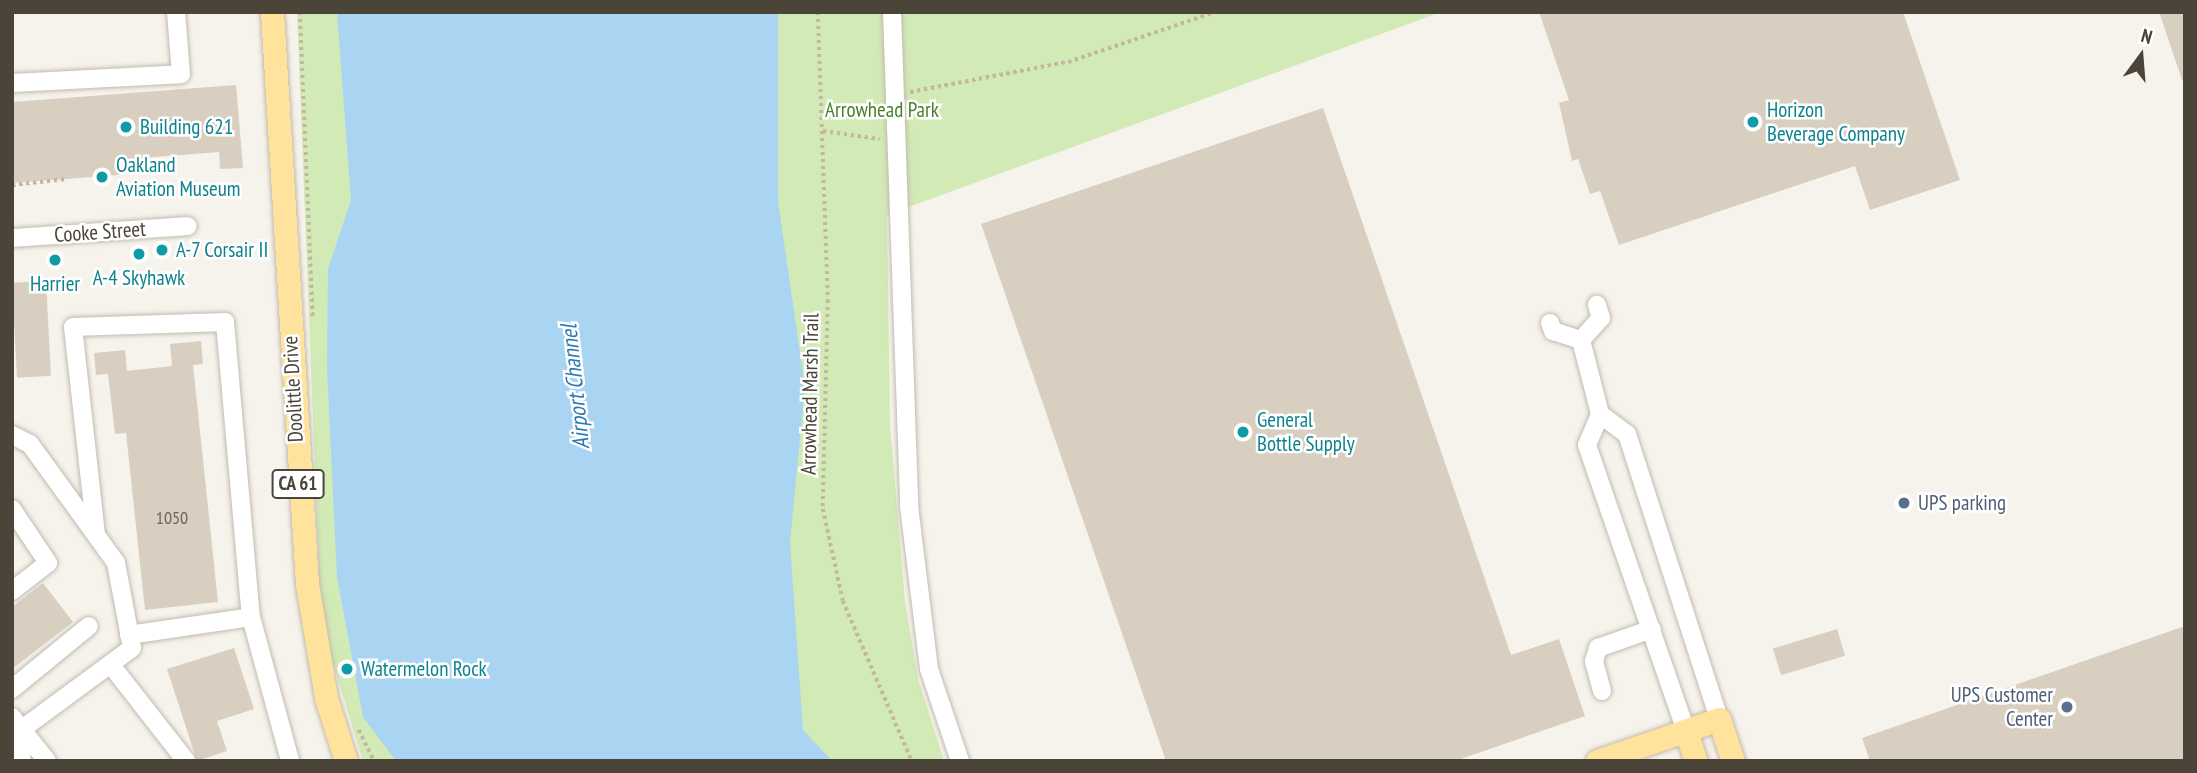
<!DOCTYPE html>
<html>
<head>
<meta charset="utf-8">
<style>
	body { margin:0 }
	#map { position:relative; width:2197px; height:773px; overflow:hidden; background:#f6f3ec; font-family:"PT Sans Narrow",sans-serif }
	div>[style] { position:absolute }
	.green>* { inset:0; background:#d2eab5 }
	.water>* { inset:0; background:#a9d4f2 }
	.building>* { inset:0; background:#d8cfc1; transform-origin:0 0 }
	.path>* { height:3.5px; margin-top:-1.75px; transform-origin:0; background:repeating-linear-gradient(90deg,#c4b79f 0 3.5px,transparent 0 7px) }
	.roads { filter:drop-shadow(0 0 2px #c2bbae) drop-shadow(0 0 2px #c2bbae) }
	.minor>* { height:18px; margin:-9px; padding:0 9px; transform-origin:9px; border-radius:9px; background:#fff }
	.major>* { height:23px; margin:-11.5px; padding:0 11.5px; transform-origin:11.5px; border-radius:11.5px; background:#ffe39c }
	.dots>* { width:19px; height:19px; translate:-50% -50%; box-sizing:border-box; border:4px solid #fff; border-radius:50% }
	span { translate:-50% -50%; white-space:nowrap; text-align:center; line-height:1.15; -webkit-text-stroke:5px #fff; paint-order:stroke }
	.number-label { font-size:18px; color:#6e675b }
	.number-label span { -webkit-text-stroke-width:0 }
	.shield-label span { padding:2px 5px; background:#fff; border:2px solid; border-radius:5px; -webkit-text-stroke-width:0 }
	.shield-label { font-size:19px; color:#4b4439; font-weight:700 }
	.park-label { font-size:21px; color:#4a7f2a }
	.culture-label { font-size:21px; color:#0d838f }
	.left { translate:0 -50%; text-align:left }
	.street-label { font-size:21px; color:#4b4439 }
	.service-label { font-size:21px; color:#4e5e75 }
	.right { translate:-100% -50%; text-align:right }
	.water-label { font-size:23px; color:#2e7ab2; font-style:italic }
	.frame { position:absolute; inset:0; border:14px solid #4b4439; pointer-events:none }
	.north { position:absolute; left:2106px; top:21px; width:70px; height:70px; -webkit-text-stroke:5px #fff; paint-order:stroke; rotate:16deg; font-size:19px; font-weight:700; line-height:28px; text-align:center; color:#4b4439 }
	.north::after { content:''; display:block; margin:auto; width:24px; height:32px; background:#4b4439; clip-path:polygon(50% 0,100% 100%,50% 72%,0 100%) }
</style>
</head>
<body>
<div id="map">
	<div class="green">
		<i style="clip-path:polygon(297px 12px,1441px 12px,887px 215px,890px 424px,905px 601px,918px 679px,944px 761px,363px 761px,321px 624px)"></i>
	</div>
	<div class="water">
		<i style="clip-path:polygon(337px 12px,778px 12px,778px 201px,805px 387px,790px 543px,803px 730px,832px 761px,396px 761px,363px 717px,337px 577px,327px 368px,328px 269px,351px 200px)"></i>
	</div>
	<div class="building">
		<i style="clip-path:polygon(1539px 12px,1903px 12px,1960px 180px,1870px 210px,1855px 166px,1619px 245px,1600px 191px,1590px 194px,1578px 159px,1572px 161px,1559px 103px,1569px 100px)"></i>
		<i style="clip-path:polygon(2159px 12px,2185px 12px,2185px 80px,2182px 80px)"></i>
		<i style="clip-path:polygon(236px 85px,243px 168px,220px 169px,219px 152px,118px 160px,119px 175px,12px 183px,12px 102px)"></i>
		<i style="clip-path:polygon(1323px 108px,1511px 655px,1559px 639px,1585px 716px,1455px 761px,1166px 761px,981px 224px)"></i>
		<i style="left:46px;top:281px;width:95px;height:34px;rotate:87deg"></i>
		<i style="clip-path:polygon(201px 341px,203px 364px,193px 365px,218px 602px,145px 610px,126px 433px,115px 434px,108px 374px,96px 375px,94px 353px,125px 350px,127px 371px,172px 366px,170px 344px)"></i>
		<i style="clip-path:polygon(43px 583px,73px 622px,12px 669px,12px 607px)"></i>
		<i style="clip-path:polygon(2185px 626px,2185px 761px,1870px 761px,1862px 738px)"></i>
		<i style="left:1837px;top:629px;width:28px;height:67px;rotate:73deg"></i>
		<i style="clip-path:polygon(234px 648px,254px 709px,217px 721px,227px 751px,197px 761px,167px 669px)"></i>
	</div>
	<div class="path">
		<i style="left:300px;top:12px;width:306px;rotate:87.6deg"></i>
		<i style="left:818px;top:12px;width:288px;rotate:88deg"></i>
		<i style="left:828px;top:300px;width:209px;rotate:91.4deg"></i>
		<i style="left:823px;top:509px;width:94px;rotate:77.7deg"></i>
		<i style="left:843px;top:601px;width:174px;rotate:66.7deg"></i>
		<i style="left:910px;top:92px;width:161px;rotate:-10.8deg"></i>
		<i style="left:1068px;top:62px;width:155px;rotate:-18.8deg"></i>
		<i style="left:823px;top:131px;width:57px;rotate:8.1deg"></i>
		<i style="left:12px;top:185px;width:55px;rotate:-6.2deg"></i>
		<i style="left:359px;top:730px;width:34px;rotate:64deg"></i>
	</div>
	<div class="roads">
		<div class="minor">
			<i style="left:892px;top:12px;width:494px;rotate:88deg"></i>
			<i style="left:909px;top:506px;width:164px;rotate:83deg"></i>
			<i style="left:929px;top:669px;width:97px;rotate:71.4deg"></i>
			<i style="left:12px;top:83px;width:169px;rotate:-3deg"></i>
			<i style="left:181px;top:74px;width:62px;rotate:-94.6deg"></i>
			<i style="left:12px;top:238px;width:176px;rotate:-3.9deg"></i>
			<i style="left:1550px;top:323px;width:9px;rotate:69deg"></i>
			<i style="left:1553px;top:331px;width:29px;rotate:18deg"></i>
			<i style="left:1581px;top:340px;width:30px;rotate:-48deg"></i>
			<i style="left:1601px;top:318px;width:14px;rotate:-107deg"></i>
			<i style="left:1581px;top:340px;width:76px;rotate:75.6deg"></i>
			<i style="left:12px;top:435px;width:20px;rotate:27deg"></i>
			<i style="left:30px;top:444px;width:147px;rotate:54.1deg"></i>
			<i style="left:116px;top:563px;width:86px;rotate:79.3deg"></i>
			<i style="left:132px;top:648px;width:137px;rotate:143.6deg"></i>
			<i style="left:12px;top:509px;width:65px;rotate:56.3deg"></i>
			<i style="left:48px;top:563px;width:46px;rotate:142.1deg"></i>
			<i style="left:96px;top:535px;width:209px;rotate:-96.3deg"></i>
			<i style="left:73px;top:327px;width:152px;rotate:-1.9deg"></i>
			<i style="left:225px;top:322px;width:296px;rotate:85deg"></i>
			<i style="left:129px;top:635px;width:123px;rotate:-8.4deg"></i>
			<i style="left:251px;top:617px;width:149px;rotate:74.8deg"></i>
			<i style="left:111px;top:665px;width:122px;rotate:52deg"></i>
			<i style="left:12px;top:689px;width:99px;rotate:-39.3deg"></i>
			<i style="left:1602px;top:691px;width:31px;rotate:-105deg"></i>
			<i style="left:1594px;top:661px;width:14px;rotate:-73deg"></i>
			<i style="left:1598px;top:648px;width:57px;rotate:-19.4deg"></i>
			<i style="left:12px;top:717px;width:56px;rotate:51.5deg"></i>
			<i style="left:19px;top:729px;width:32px;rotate:85deg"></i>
			<i style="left:1686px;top:731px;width:303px;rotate:-109.1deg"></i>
			<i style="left:1587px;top:445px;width:34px;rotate:-67deg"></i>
			<i style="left:1600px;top:414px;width:34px;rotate:37deg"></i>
			<i style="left:1627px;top:434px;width:299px;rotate:72.1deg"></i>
		</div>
		<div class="major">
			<i style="left:272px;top:12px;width:573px;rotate:86.5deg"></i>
			<i style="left:307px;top:584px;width:116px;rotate:80.5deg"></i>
			<i style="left:326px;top:698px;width:66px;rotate:72.4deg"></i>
			<i style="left:1686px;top:731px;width:32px;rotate:72deg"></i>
			<i style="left:1597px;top:761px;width:129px;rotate:-19deg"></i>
			<i style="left:1719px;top:719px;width:44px;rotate:71.6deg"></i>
		</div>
	</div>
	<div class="dots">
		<i style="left:1753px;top:122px;background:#0f9aa8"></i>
		<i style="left:126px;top:127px;background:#0f9aa8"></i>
		<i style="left:102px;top:177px;background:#0f9aa8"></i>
		<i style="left:162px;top:250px;background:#0f9aa8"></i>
		<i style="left:139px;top:254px;background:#0f9aa8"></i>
		<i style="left:55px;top:260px;background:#0f9aa8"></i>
		<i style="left:1243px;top:432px;background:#0f9aa8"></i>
		<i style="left:1904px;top:503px;background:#5c6f8a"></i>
		<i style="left:347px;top:669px;background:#0f9aa8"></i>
		<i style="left:2067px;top:707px;background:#5c6f8a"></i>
	</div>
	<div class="number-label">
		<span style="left:172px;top:518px">1050</span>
	</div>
	<div class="shield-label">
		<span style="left:298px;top:484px">CA 61</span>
	</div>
	<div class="park-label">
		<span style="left:882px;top:110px">Arrowhead Park</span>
	</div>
	<div class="culture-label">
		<span class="left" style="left:1767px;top:122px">Horizon<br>Beverage Company</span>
		<span class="left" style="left:140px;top:127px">Building 621</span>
		<span class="left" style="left:116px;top:177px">Oakland<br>Aviation Museum</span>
		<span class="left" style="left:176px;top:250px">A-7 Corsair II</span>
		<span style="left:139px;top:278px">A-4 Skyhawk</span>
		<span style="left:55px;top:284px">Harrier</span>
		<span class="left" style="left:1257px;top:432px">General<br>Bottle Supply</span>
		<span class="left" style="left:361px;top:669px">Watermelon Rock</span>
	</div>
	<div class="street-label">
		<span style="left:100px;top:232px;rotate:-4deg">Cooke Street</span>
		<span style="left:293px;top:389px;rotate:-93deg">Doolittle Drive</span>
		<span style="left:810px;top:394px;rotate:-89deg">Arrowhead Marsh Trail</span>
	</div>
	<div class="service-label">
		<span class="left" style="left:1918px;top:503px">UPS parking</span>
		<span class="right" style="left:2053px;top:707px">UPS Customer<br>Center</span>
	</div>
	<div class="water-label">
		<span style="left:575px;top:387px;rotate:-96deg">Airport Channel</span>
	</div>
	<div class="frame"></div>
	<div class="north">N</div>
</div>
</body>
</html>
